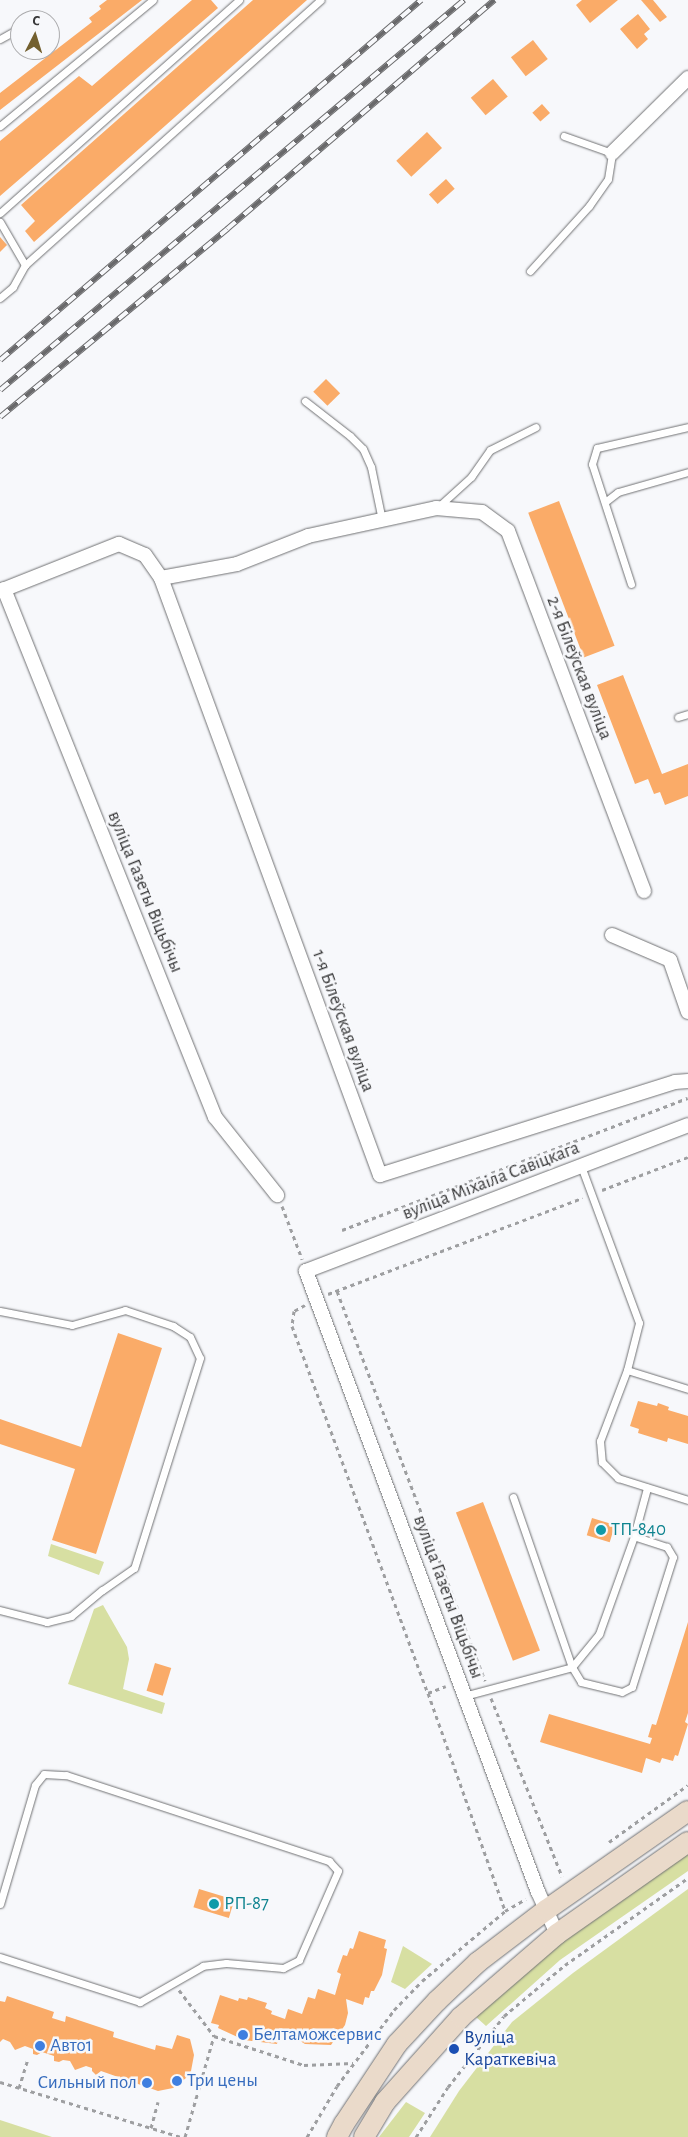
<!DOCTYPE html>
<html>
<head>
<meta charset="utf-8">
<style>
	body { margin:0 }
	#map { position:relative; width:688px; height:2137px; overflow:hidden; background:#f7f8fb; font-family:"Alegreya Sans",sans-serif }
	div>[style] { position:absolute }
	.green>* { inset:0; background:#d7dfa2 }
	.building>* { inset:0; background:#faab68; transform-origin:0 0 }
	.path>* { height:3px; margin-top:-1.5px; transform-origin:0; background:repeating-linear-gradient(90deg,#9e9fa1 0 4px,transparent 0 8px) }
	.roads { filter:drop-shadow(0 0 1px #707173) drop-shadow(0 0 1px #707173) }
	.lane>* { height:7px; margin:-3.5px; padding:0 3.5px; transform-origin:3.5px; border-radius:3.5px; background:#fff }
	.street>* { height:14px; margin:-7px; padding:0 7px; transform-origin:7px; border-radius:7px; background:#fff }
	.secondary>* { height:20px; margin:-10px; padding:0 10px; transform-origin:10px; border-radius:10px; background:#eadaca }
	.rail>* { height:5.5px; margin-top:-2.75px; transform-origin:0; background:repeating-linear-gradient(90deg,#f7f8fb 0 11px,#69696b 0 22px); box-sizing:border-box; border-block:1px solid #69696b }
	.dots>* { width:14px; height:14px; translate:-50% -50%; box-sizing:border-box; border:2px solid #f7f8fb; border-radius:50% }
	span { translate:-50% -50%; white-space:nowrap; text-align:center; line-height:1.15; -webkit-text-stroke:5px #f7f8fb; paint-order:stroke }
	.street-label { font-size:19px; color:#383839 }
	.culture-label { font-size:19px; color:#0d838f }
	.left { translate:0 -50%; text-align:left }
	.shop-label { font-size:19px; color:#366cbe }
	.right { translate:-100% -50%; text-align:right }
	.transit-label { font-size:19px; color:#164399 }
	.north { position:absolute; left:10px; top:10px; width:50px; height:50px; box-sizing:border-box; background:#f7f8fb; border:1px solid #ababad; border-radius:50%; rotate:5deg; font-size:14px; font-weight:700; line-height:20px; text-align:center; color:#383839 }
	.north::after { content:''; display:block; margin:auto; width:18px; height:22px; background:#73602f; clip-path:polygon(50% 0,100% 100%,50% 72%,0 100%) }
</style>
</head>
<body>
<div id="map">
	<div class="green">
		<i style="clip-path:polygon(51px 1544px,104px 1562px,99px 1575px,48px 1556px)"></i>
		<i style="clip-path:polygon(103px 1605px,127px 1647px,129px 1659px,123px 1689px,165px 1703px,162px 1714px,68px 1684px,94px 1609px)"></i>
		<i style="clip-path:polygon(688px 1850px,688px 1871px,560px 1960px,486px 2026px,476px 2017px,551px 1947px)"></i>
		<i style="clip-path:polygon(688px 1889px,688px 2137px,430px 2137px,459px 2091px,512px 2022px,573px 1973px)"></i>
		<i style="clip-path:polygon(403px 1946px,432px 1964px,405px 1989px,391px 1982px)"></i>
		<i style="clip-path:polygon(406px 2102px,425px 2113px,409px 2137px,379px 2137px)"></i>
		<i style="clip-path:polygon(0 2120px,52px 2137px,0 2137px)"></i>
	</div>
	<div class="building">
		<i style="clip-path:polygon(107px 0,142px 0,0 110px,0 93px,92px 22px,89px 18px,101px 9px,99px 6px)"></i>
		<i style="clip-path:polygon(192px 0,211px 0,218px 8px,0 196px,0 141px,79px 76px,92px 86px)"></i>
		<i style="clip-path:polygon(253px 0,307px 0,34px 242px,25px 231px,35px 221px,21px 205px)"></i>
		<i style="clip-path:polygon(582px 0,618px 0,590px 23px,576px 5px)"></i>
		<i style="clip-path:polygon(641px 0,653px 0,667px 17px,660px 22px)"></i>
		<i style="clip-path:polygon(638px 14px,650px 29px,644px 34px,648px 39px,637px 49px,620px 29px)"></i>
		<i style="left:533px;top:40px;width:24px;height:28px;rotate:52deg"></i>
		<i style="left:493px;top:79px;width:23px;height:29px;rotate:50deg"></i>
		<i style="left:542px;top:104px;width:12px;height:13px;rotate:48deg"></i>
		<i style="left:427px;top:132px;width:22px;height:42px;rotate:47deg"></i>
		<i style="left:446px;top:179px;width:13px;height:23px;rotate:48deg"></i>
		<i style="clip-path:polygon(0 237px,7px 245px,0 252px)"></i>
		<i style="left:326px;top:379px;width:20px;height:18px;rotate:45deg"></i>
		<i style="left:559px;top:501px;width:155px;height:33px;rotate:69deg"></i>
		<i style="clip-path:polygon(623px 675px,662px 774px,688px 764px,688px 796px,665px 805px,660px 792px,654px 794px,648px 779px,635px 784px,597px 685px)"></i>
		<i style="clip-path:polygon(118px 1333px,162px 1348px,96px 1554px,52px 1540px,75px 1469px,0 1444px,0 1419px,81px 1447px)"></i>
		<i style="clip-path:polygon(638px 1401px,657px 1406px,658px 1403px,669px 1407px,668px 1410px,688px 1416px,688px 1444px,668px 1438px,667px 1442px,638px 1433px,639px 1429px,630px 1426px)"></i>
		<i style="left:483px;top:1502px;width:159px;height:29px;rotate:69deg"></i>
		<i style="left:592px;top:1518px;width:24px;height:18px;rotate:17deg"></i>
		<i style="clip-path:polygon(688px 1622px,688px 1713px,685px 1722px,688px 1724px,678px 1756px,675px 1755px,673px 1761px,662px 1758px,660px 1763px,646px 1758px,642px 1773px,540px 1742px,549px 1714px,650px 1744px,652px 1738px,648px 1737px,652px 1724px,656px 1725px)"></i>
		<i style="left:155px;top:1663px;width:17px;height:29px;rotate:17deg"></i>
		<i style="left:199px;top:1889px;width:37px;height:19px;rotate:17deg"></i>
		<i style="clip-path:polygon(359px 1931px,386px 1940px,384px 1948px,387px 1949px,382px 1975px,374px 1991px,371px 1991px,369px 1998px,365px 1997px,363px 2005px,346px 1999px,348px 2013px,345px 2025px,331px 2045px,305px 2044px,281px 2029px,277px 2044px,244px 2040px,218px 2028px,219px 2025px,211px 2023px,220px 1995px,238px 2001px,239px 1998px,247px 2000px,248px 1997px,267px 2003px,265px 2008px,272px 2011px,271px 2014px,285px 2019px,288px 2009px,302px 2014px,308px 1997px,315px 1999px,318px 1989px,335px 1995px,341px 1974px,337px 1972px,343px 1955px,347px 1956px,350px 1948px,353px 1949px)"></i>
		<i style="clip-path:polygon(7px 1996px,54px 2012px,52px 2018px,65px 2022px,66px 2016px,114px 2032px,113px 2037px,155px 2050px,156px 2045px,172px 2049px,177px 2035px,190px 2039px,194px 2055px,191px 2071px,186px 2078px,173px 2088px,158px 2091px,101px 2071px,96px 2075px,92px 2071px,92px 2068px,86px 2066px,75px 2070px,70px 2061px,63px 2060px,59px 2062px,54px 2061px,54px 2056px,42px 2052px,37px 2055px,33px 2054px,33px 2049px,25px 2046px,15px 2050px,10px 2042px,3px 2039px,0 2042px,0 2001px,5px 2002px)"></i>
	</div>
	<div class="path">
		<i style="left:602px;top:1190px;width:92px;rotate:-21deg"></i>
		<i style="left:282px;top:1206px;width:57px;rotate:69.3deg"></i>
		<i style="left:342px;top:1230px;width:370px;rotate:-20.9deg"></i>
		<i style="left:337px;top:1291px;width:417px;rotate:69.2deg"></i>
		<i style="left:328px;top:1294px;width:272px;rotate:-20.7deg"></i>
		<i style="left:305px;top:1305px;width:13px;rotate:151deg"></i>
		<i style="left:294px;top:1311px;width:15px;rotate:98deg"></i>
		<i style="left:292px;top:1326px;width:391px;rotate:69.7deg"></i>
		<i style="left:428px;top:1693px;width:231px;rotate:70.5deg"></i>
		<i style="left:428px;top:1693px;width:19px;rotate:-21deg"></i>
		<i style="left:491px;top:1698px;width:192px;rotate:68.3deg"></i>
		<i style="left:609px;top:1842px;width:97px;rotate:-35.8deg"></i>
		<i style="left:179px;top:1990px;width:58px;rotate:52.7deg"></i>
		<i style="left:214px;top:2036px;width:95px;rotate:17.9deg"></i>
		<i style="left:304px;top:2065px;width:49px;rotate:-2.3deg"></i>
		<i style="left:0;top:2082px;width:189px;rotate:16.9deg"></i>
		<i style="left:19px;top:2088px;width:31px;rotate:-73deg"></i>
		<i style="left:151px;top:2128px;width:27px;rotate:-75deg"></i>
		<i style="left:185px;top:2137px;width:105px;rotate:-74deg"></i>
		<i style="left:307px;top:2137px;width:59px;rotate:-59.5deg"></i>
		<i style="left:337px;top:2086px;width:95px;rotate:-53.1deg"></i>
		<i style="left:394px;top:2010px;width:40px;rotate:-46deg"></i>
		<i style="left:422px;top:1981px;width:109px;rotate:-40.1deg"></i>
		<i style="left:505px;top:1911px;width:24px;rotate:-30deg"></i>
		<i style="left:416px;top:2137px;width:59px;rotate:-57.4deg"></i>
		<i style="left:448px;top:2087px;width:90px;rotate:-51.7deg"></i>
		<i style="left:504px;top:2016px;width:80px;rotate:-39.9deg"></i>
		<i style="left:565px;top:1965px;width:151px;rotate:-35.3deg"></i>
	</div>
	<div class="roads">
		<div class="lane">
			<i style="left:35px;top:20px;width:6px;rotate:-31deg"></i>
			<i style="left:0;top:39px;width:23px;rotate:-29deg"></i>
			<i style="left:0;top:126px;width:198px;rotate:-39.5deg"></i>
			<i style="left:0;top:213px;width:320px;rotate:-41.7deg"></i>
			<i style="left:0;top:222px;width:50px;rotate:59.8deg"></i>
			<i style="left:25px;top:265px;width:25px;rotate:119deg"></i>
			<i style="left:13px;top:287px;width:17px;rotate:140deg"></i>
			<i style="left:25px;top:265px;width:397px;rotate:-41.9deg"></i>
			<i style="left:530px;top:271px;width:88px;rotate:-47.8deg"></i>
			<i style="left:589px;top:206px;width:33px;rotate:-55deg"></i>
			<i style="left:608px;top:179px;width:26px;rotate:-81deg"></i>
			<i style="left:612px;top:153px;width:51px;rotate:-160.5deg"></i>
			<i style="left:305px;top:401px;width:57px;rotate:37.9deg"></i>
			<i style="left:350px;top:436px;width:18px;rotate:45deg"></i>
			<i style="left:363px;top:449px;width:20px;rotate:66deg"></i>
			<i style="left:371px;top:467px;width:54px;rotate:78.3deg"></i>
			<i style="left:605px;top:502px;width:16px;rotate:-38deg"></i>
			<i style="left:618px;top:492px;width:73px;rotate:-15.9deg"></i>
			<i style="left:438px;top:507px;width:45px;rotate:-42.3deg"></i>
			<i style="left:471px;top:477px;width:33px;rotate:-55deg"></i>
			<i style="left:490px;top:450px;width:51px;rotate:-26.6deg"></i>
			<i style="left:631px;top:584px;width:126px;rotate:-108deg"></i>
			<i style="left:592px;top:464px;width:17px;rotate:-73deg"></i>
			<i style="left:597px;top:448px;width:93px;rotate:-13deg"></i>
			<i style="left:678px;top:717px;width:10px;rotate:-17deg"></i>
			<i style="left:581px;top:1166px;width:167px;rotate:69.7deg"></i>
			<i style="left:639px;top:1323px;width:49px;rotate:104.3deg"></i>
			<i style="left:627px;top:1370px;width:64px;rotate:17.3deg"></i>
			<i style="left:0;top:1311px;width:73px;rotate:11deg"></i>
			<i style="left:72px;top:1325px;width:55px;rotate:-15.8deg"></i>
			<i style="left:125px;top:1310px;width:51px;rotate:18.4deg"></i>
			<i style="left:173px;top:1326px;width:20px;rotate:33deg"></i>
			<i style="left:190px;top:1337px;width:23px;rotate:65deg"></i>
			<i style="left:200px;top:1358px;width:220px;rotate:107.4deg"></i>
			<i style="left:134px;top:1568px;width:39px;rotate:145deg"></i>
			<i style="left:102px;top:1590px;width:40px;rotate:140deg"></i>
			<i style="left:71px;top:1616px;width:25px;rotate:166deg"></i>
			<i style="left:47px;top:1622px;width:49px;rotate:-165.7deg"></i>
			<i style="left:627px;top:1370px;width:76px;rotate:110.8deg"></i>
			<i style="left:600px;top:1441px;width:21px;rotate:85deg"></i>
			<i style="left:602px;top:1462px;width:23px;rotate:45deg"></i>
			<i style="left:618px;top:1478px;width:73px;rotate:17.4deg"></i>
			<i style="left:513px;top:1497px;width:180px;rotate:70.9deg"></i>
			<i style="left:572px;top:1667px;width:17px;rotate:59deg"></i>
			<i style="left:581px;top:1682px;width:42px;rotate:13.7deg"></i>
			<i style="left:622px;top:1692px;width:11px;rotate:-27deg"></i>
			<i style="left:632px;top:1687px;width:136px;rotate:-72.5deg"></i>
			<i style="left:673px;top:1557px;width:12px;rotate:-121deg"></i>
			<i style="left:667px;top:1547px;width:35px;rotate:-162deg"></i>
			<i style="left:464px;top:1696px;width:112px;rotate:-15deg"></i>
			<i style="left:572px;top:1667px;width:43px;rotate:-50.7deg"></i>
			<i style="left:599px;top:1634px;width:104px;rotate:-70.3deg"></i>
			<i style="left:634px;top:1536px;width:50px;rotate:-74.8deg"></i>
			<i style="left:0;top:1904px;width:124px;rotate:-73.6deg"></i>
			<i style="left:35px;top:1785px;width:14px;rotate:-51deg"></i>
			<i style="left:44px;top:1774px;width:22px;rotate:3deg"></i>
			<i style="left:66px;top:1775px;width:277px;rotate:18.1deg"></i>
			<i style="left:329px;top:1861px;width:13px;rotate:48deg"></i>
			<i style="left:338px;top:1871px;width:97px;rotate:113.7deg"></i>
			<i style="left:299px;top:1960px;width:18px;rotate:153deg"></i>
			<i style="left:283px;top:1968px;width:57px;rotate:-175deg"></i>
			<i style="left:226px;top:1963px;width:23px;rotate:173deg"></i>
			<i style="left:203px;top:1966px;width:73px;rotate:150.3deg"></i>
			<i style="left:140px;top:2002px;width:147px;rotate:-162.2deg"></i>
		</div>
		<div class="street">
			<i style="left:612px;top:153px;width:107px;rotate:-44.6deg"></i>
			<i style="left:161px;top:578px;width:77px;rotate:-10.4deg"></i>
			<i style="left:237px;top:564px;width:76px;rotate:-21.5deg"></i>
			<i style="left:308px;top:536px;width:131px;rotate:-12.3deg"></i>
			<i style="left:436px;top:508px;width:46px;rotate:5deg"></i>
			<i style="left:482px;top:512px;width:32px;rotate:36deg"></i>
			<i style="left:508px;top:531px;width:385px;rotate:69.3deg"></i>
			<i style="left:4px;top:589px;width:569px;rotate:68.22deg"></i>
			<i style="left:215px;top:1117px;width:100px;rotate:51.5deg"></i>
			<i style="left:0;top:591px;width:128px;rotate:-21.6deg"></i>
			<i style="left:119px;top:544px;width:28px;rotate:23deg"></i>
			<i style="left:145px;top:555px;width:28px;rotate:55deg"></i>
			<i style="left:161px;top:578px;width:636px;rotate:69.86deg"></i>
			<i style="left:380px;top:1175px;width:309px;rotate:-17.5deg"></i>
			<i style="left:675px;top:1082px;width:13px;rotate:-4deg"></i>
			<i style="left:612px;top:935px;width:63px;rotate:23.3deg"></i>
			<i style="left:670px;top:960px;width:55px;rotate:70.9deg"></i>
			<i style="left:557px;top:1934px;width:46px;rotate:-114.3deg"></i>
			<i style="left:538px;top:1892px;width:663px;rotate:-110.49deg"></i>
			<i style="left:306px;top:1271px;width:409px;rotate:-20.9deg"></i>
		</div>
		<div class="secondary">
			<i style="left:337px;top:2137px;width:15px;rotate:-62deg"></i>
			<i style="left:344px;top:2124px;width:96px;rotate:-56.5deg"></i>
			<i style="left:397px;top:2044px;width:59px;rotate:-47.1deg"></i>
			<i style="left:437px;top:2001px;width:57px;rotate:-43.6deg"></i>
			<i style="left:478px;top:1962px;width:86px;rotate:-37.4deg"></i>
			<i style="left:546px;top:1910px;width:173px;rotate:-34.9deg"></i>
			<i style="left:364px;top:2137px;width:41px;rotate:-59deg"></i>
			<i style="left:385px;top:2102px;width:114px;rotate:-48.2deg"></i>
			<i style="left:461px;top:2017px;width:127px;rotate:-40.8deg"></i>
			<i style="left:557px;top:1934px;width:160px;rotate:-35.1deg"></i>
		</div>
	</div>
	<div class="rail">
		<i style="left:0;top:360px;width:554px;rotate:-40.53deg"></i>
		<i style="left:0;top:390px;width:606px;rotate:-40.05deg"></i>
		<i style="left:0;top:417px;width:295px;rotate:-39.6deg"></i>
		<i style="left:227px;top:229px;width:352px;rotate:-40.6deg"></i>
	</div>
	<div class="dots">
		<i style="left:601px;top:1530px;background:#0f9aa8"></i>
		<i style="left:214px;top:1904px;background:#0f9aa8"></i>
		<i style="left:243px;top:2035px;background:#3f7fe0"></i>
		<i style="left:40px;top:2046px;background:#3f7fe0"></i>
		<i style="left:454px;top:2049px;background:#1a4fb4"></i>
		<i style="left:177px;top:2081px;background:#3f7fe0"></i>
		<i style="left:147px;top:2083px;background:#3f7fe0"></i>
	</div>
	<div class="street-label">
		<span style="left:579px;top:668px;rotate:69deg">2-я Білеўская вуліца</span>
		<span style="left:145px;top:892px;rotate:68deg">вуліца Газеты Віцьбічы</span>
		<span style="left:343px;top:1021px;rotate:70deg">1-я Білеўская вуліца</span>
		<span style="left:491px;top:1181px;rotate:-21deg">вуліца Міхаіла Савіцкага</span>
		<span style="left:448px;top:1597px;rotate:70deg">вуліца Газеты Віцьбічы</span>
	</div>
	<div class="culture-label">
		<span class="left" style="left:611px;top:1530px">ТП-840</span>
		<span class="left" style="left:224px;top:1904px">РП-87</span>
	</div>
	<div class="shop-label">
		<span class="left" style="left:253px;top:2035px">Белтаможсервис</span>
		<span class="left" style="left:50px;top:2046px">Авто1</span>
		<span class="left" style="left:187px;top:2081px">Три цены</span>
		<span class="right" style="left:137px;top:2083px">Сильный пол</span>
	</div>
	<div class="transit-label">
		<span class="left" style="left:464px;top:2049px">Вуліца<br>Караткевіча</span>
	</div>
	<div class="north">С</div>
</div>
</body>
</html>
